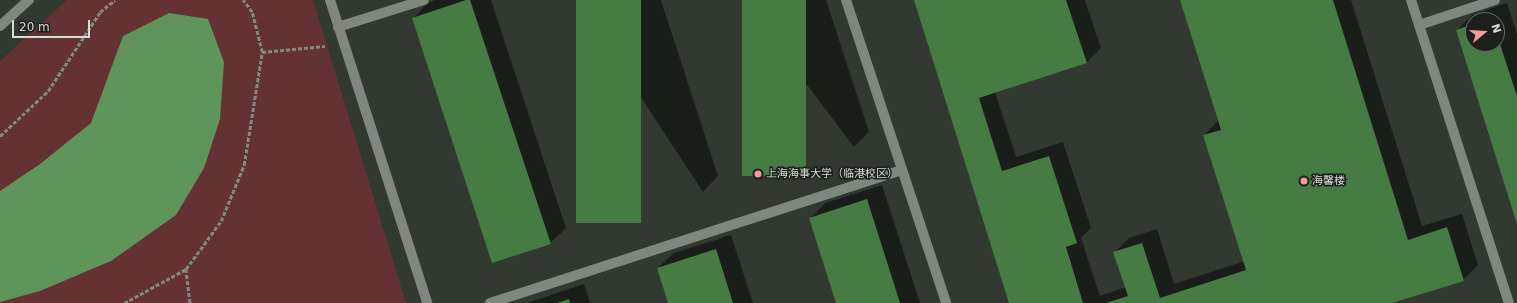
<!DOCTYPE html>
<html>
<head>
<meta charset="utf-8">
<style>
	body { margin:0 }
	#map { position:relative; width:1517px; height:303px; overflow:hidden; background:#313931; font-family:"DejaVu Sans","Noto Sans SC",sans-serif }
	div>[style] { position:absolute }
	.green>* { inset:0; background:#653233 }
	.water>* { inset:0; background:#5f945b }
	.shadow>* { inset:0; background:#0007 }
	.building>* { inset:0; background:#467b43; transform-origin:0 0 }
	.path>* { height:2.5px; margin-top:-1.25px; transform-origin:0; background:repeating-linear-gradient(90deg,#838a83 0 4px,transparent 0 6px) }
	.minor>* { height:10px; margin:-5px; padding:0 5px; transform-origin:5px; border-radius:5px; background:#7f887e }
	.dots>* { width:11px; height:11px; translate:-50% -50%; box-sizing:border-box; border:2px solid #1c1f1b; border-radius:50% }
	span { translate:-50% -50%; white-space:nowrap; text-align:center; line-height:1.15; -webkit-text-stroke:3px #1c1f1b; paint-order:stroke }
	.poi-label { font-size:11px; color:#d8ddd7 }
	.left { translate:0 -50%; text-align:left }
	.north { position:absolute; left:1465px; top:12px; width:40px; height:40px; box-sizing:border-box; background:#1c1f1b; border:1px solid #676b66; border-radius:50%; rotate:72deg; font-size:11px; font-weight:700; line-height:16px; text-align:center; color:#d8ddd7 }
	.north::after { content:''; display:block; margin:auto; width:14px; height:18px; background:#f59b9c; clip-path:polygon(50% 0,100% 100%,50% 72%,0 100%) }
	.scale { position:absolute; left:12px; top:20px; width:78px; height:18px; box-sizing:border-box; border:2px solid #d8ddd7; border-top:0; padding-left:5px; font-size:12px; line-height:14px; white-space:nowrap; color:#d8ddd7; -webkit-text-stroke:3px #1c1f1b; paint-order:stroke }
</style>
</head>
<body>
<div id="map">
	<div class="green">
		<i style="clip-path:polygon(67px 0,313px 0,406px 303px,0 303px,0 61px)"></i>
	</div>
	<div class="water">
		<i style="clip-path:polygon(169px 13px,208px 19px,224px 62px,220px 119px,204px 168px,176px 215px,111px 261px,40px 291px,0 302px,0 191px,40px 164px,91px 123px,123px 36px)"></i>
	</div>
	<div class="shadow">
		<i style="clip-path:polygon(436px 0,491px 0,566px 228px,550px 243px,413px 18px,428px 3px)"></i>
		<i style="clip-path:polygon(577px 0,661px 0,718px 176px,703px 192px)"></i>
		<i style="clip-path:polygon(743px 0,826px 0,869px 132px,854px 147px)"></i>
		<i style="clip-path:polygon(915px 0,1085px 0,1101px 48px,1086px 63px,995px 92px,1016px 157px,1063px 142px,1091px 228px,1081px 238px,1100px 296px,1126px 287px,1115px 252px,1129px 238px,1157px 229px,1174px 284px,1245px 261px,1204px 135px,1218px 121px,1181px 0,1351px 0,1422px 226px,1462px 214px,1478px 265px,1463px 280px,1389px 303px,1010px 303px)"></i>
		<i style="clip-path:polygon(evenodd,1507px 3px,1517px 34px,1517px 222px,1457px 30px,1472px 15px,1507px 3px,1473px 20px,1497px 20px,1497px 44px,1473px 44px,1473px 20px)"></i>
		<i style="clip-path:polygon(882px 185px,920px 303px,837px 303px,810px 219px,825px 203px)"></i>
		<i style="clip-path:polygon(731px 235px,753px 303px,670px 303px,658px 268px,674px 253px)"></i>
		<i style="clip-path:polygon(584px 284px,590px 303px,526px 303px,527px 303px)"></i>
	</div>
	<div class="building">
		<i style="clip-path:polygon(466px 0,470px 0,551px 244px,492px 263px,412px 18px)"></i>
		<i style="left:576px;top:0;width:65px;height:223px"></i>
		<i style="left:742px;top:0;width:64px;height:176px"></i>
		<i style="clip-path:polygon(914px 0,1066px 0,1087px 63px,979px 98px,1002px 171px,1049px 156px,1077px 243px,1066px 247px,1083px 303px,1009px 303px)"></i>
		<i style="clip-path:polygon(1180px 0,1333px 0,1408px 240px,1447px 227px,1464px 281px,1392px 303px,1106px 303px,1128px 296px,1113px 252px,1142px 243px,1160px 298px,1246px 270px,1203px 135px,1221px 130px)"></i>
		<i style="clip-path:polygon(1473px 24px,1473px 44px,1497px 44px,1497px 35px,1517px 96px,1517px 224px,1456px 30px)"></i>
		<i style="clip-path:polygon(867px 199px,900px 303px,836px 303px,809px 218px)"></i>
		<i style="clip-path:polygon(716px 249px,733px 303px,668px 303px,657px 268px)"></i>
		<i style="clip-path:polygon(569px 299px,570px 303px,557px 303px)"></i>
	</div>
	<div class="path">
		<i style="left:262px;top:52px;width:63px;rotate:-5.4deg"></i>
		<i style="left:0;top:136px;width:66px;rotate:-43.2deg"></i>
		<i style="left:48px;top:91px;width:95px;rotate:-56.6deg"></i>
		<i style="left:100px;top:12px;width:19px;rotate:-39deg"></i>
		<i style="left:186px;top:269px;width:34px;rotate:83deg"></i>
		<i style="left:124px;top:303px;width:71px;rotate:-28.7deg"></i>
		<i style="left:186px;top:269px;width:59px;rotate:-53.9deg"></i>
		<i style="left:221px;top:221px;width:61px;rotate:-67.7deg"></i>
		<i style="left:244px;top:165px;width:114px;rotate:-80.9deg"></i>
		<i style="left:262px;top:52px;width:41px;rotate:-104deg"></i>
		<i style="left:252px;top:12px;width:15px;rotate:-127deg"></i>
	</div>
	<div class="minor">
		<i style="left:330px;top:0;width:318px;rotate:72.2deg"></i>
		<i style="left:846px;top:0;width:319px;rotate:71.7deg"></i>
		<i style="left:1411px;top:0;width:318px;rotate:72.1deg"></i>
		<i style="left:1419px;top:25px;width:80px;rotate:-18.2deg"></i>
		<i style="left:0;top:26px;width:39px;rotate:-42deg"></i>
		<i style="left:338px;top:27px;width:90px;rotate:-17.4deg"></i>
		<i style="left:490px;top:303px;width:433px;rotate:-17.9deg"></i>
	</div>
	<div class="dots">
		<i style="left:758px;top:174px;background:#f59b9c"></i>
		<i style="left:1304px;top:181px;background:#f59b9c"></i>
	</div>
	<div class="poi-label">
		<span class="left" style="left:766px;top:174px">上海海事大学（临港校区）</span>
		<span class="left" style="left:1312px;top:181px">海馨楼</span>
	</div>
	<div class="north">N</div>
	<div class="scale">20 m</div>
</div>
</body>
</html>
